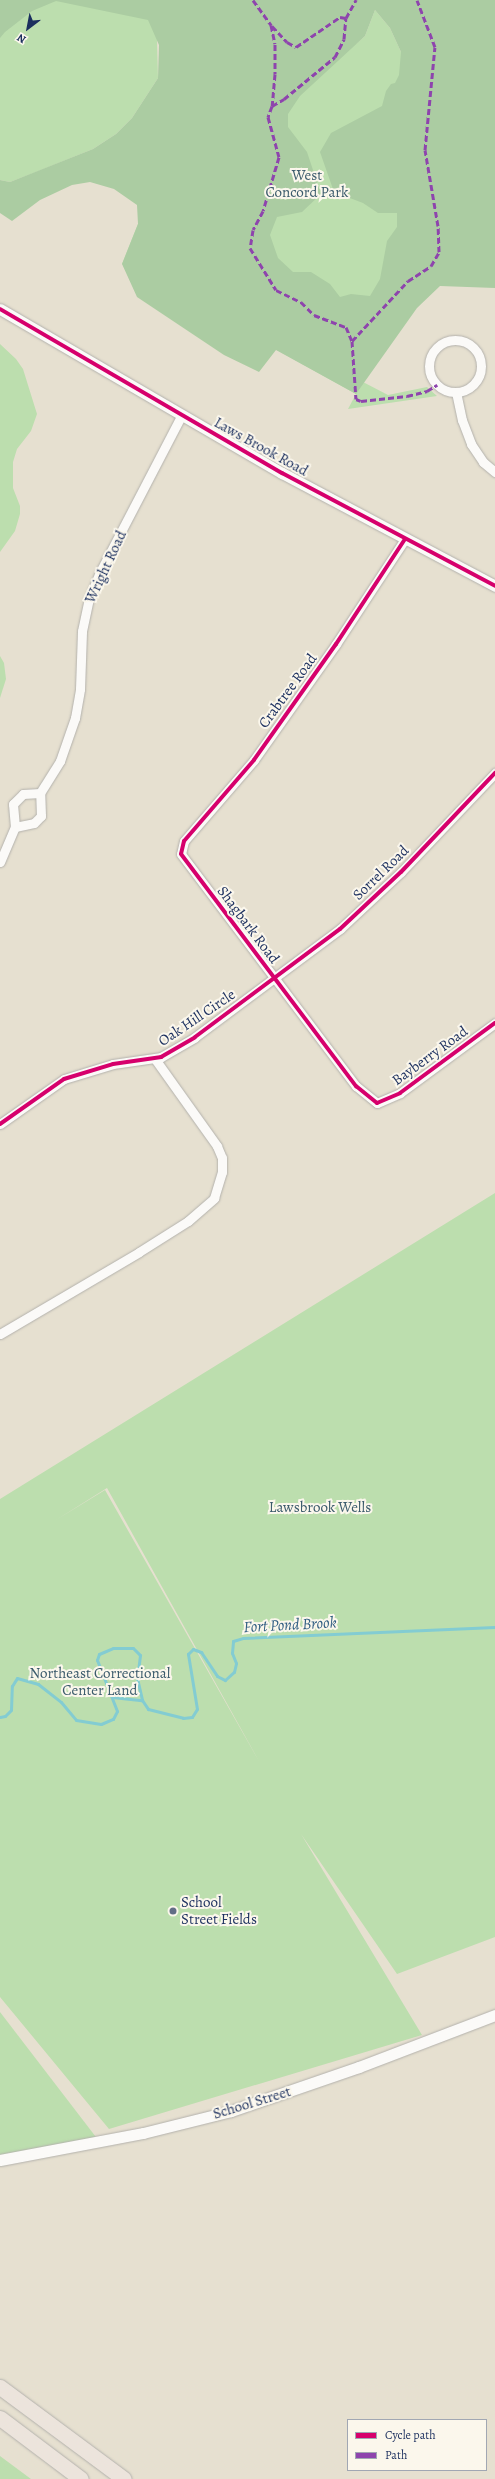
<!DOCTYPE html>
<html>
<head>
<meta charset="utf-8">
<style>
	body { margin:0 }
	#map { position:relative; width:495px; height:2479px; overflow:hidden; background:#e6e0d0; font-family:Alegreya,serif }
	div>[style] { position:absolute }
	.green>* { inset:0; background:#bcdeae }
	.forest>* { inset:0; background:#abcca2 }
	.stream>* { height:3px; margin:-1.5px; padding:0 1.5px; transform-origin:1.5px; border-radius:1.5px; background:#83ccd2 }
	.roads { filter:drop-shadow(0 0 1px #b3b1ac) drop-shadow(0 0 1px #b3b1ac) }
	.minor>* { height:9px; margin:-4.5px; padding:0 4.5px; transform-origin:4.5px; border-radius:4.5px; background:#fbfaf8 }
	.minor>.ring { margin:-4.5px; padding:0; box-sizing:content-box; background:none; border:9px solid #fbfaf8; border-radius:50% }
	.tertiary>* { height:11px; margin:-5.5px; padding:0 5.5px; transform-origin:5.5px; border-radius:5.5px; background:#fbfaf8 }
	.trunk>* { height:15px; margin:-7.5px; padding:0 7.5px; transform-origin:7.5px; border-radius:7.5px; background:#ece4dc }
	.quiet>* { height:3px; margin-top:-1.5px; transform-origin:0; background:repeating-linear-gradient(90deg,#8e44ad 0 6px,transparent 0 9px) }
	.cycleway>* { height:4px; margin:-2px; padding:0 2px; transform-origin:2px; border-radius:2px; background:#d6006c }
	.dots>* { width:11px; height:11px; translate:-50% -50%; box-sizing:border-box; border:2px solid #fbf7ec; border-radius:50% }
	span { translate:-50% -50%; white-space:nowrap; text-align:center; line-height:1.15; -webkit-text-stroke:4px #fbf7ec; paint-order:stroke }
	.park-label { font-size:15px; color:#3a5a6b }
	.street-label { font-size:15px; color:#1b2f5e }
	.poi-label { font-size:15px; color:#1b2f5e }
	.left { translate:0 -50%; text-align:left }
	.water-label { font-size:16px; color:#2e5c81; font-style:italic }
	.legend { position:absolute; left:347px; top:2419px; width:140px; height:52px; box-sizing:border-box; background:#fbf7ec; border:1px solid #a1a7b3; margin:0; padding:5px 7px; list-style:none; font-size:12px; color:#1b2f5e }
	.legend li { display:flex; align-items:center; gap:8px; height:20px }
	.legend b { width:20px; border:1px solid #a1a7b3 }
	.north { position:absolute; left:8px; top:8px; width:40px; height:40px; -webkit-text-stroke:3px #fbf7ec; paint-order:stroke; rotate:212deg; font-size:11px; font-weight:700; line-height:16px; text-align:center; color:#1b2f5e }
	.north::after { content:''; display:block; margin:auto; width:14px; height:18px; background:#1b2f5e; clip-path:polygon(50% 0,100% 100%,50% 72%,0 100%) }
</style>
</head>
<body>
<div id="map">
	<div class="green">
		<i style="clip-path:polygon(0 0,370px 0,356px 44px,365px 36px,375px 10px,390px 28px,401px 52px,495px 62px,363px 382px,388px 395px,427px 387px,437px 396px,348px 409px,356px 394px,122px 264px,215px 30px,157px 40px,158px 78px,132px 118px,116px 134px,93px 149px,36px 172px,10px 182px,0 180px)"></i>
		<i style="clip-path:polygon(0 344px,16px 359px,23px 369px,37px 414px,31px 431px,17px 449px,13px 462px,13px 488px,20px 506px,20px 514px,15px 531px,0 552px)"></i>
		<i style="clip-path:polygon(0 656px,4px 663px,6px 679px,0 698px)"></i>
		<i style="clip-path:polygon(evenodd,495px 1193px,495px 1937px,397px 1974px,301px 1834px,422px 2035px,109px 2129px,0 1997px,0 1499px,495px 1193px,107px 1488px,260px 1763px,105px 1490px,56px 1520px,107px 1488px)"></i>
		<i style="clip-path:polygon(0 2012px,99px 2141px,0 2156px)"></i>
		<i style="clip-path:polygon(0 2456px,31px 2479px,0 2479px)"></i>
	</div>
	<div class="forest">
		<i style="clip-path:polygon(evenodd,0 0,495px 0,495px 288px,440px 286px,417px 308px,356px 394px,276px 350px,259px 372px,224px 355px,137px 297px,122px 264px,138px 224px,137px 205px,114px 189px,90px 182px,72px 185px,40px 200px,12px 221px,0 213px,0 180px,10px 182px,93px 149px,116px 134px,132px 118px,158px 78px,159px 45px,148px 20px,56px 1px,32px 11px,5px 32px,0 38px,0 0,375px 10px,390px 28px,401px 52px,399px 75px,395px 83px,391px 84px,386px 91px,382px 106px,331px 133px,320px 152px,334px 192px,363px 203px,378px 213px,397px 213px,397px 227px,387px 241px,380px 279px,370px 296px,351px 294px,340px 297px,330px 284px,311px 272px,293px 272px,278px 258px,270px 235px,277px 217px,302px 212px,321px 194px,307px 152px,288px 127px,288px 114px,300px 96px,365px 36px,375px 10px)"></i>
	</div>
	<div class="stream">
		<i style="left:112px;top:1697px;width:30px;rotate:6deg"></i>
		<i style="left:0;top:1717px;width:5px;rotate:-11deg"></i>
		<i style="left:5px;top:1716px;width:8px;rotate:-45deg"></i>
		<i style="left:11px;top:1710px;width:24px;rotate:-88deg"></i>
		<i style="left:12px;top:1686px;width:9px;rotate:-58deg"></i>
		<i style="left:17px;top:1678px;width:22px;rotate:16deg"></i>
		<i style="left:38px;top:1684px;width:29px;rotate:38deg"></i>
		<i style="left:61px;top:1702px;width:23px;rotate:50deg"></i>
		<i style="left:76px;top:1720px;width:25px;rotate:9deg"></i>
		<i style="left:101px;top:1724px;width:13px;rotate:-23deg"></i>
		<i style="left:113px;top:1719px;width:9px;rotate:-63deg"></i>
		<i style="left:117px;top:1711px;width:55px;rotate:-111.4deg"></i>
		<i style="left:97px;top:1660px;width:6px;rotate:-72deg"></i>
		<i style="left:99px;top:1654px;width:15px;rotate:-23deg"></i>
		<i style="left:113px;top:1648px;width:20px"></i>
		<i style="left:133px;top:1648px;width:10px;rotate:45deg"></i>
		<i style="left:140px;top:1655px;width:23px;rotate:97deg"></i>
		<i style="left:137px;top:1678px;width:23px;rotate:77deg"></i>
		<i style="left:142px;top:1700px;width:11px;rotate:56deg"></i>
		<i style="left:148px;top:1709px;width:36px;rotate:14deg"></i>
		<i style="left:183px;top:1718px;width:9px;rotate:-6deg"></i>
		<i style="left:192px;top:1717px;width:9px;rotate:-58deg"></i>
		<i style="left:197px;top:1709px;width:56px;rotate:-99.3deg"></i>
		<i style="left:188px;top:1654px;width:7px;rotate:-45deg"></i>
		<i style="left:193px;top:1649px;width:9px;rotate:21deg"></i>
		<i style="left:201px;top:1652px;width:29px;rotate:56deg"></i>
		<i style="left:217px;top:1676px;width:9px;rotate:27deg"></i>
		<i style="left:225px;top:1680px;width:12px;rotate:-42deg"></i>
		<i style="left:234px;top:1672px;width:9px;rotate:-77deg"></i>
		<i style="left:236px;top:1663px;width:11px;rotate:-112deg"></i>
		<i style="left:232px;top:1653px;width:12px;rotate:-85deg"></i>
		<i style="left:233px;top:1641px;width:10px;rotate:-17deg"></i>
		<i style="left:243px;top:1638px;width:252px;rotate:-2.5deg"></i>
	</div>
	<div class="roads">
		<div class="minor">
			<i class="ring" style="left:429px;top:340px;width:43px;height:43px"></i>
			<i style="left:456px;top:392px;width:29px;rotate:78deg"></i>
			<i style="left:462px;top:420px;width:26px;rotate:69deg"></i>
			<i style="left:471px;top:444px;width:22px;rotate:56deg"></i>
			<i style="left:483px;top:462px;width:16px;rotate:40deg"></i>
			<i style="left:405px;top:539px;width:126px;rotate:123.3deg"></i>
			<i style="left:336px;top:644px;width:142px;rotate:125.3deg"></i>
			<i style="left:254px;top:760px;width:107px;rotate:130.8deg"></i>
			<i style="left:184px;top:841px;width:13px;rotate:103deg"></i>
			<i style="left:181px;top:854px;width:291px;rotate:53deg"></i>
			<i style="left:356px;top:1086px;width:27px;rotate:39deg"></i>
			<i style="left:377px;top:1103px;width:25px;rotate:-23deg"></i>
			<i style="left:400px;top:1093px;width:118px;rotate:-36.4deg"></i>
			<i style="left:15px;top:827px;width:19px;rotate:-12deg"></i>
			<i style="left:34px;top:823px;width:10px;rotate:-45deg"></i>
			<i style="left:41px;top:816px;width:23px;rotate:-92deg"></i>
			<i style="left:40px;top:793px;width:38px;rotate:-58deg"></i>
			<i style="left:60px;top:761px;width:46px;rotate:-70.8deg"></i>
			<i style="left:75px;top:718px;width:29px;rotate:-80deg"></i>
			<i style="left:80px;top:689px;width:58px;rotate:-88deg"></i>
			<i style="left:82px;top:631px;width:33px;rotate:-78deg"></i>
			<i style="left:89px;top:599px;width:31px;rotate:-68deg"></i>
			<i style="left:101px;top:570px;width:174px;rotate:-62.5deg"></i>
			<i style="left:0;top:862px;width:38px;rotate:-67deg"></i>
			<i style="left:15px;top:827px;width:23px;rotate:-95deg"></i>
			<i style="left:13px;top:804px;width:14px;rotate:-45deg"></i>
			<i style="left:23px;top:794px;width:17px;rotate:-3deg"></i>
			<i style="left:0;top:1124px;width:78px;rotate:-35.1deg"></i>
			<i style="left:64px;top:1079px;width:51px;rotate:-17deg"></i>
			<i style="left:113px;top:1064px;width:49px;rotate:-8.3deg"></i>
			<i style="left:161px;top:1057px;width:39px;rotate:-30deg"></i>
			<i style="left:195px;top:1037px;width:181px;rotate:-36.7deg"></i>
			<i style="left:340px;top:929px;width:83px;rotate:-43.1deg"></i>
			<i style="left:401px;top:872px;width:137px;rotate:-46.5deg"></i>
			<i style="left:0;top:1334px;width:161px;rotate:-30.5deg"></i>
			<i style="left:139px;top:1252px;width:58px;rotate:-32.3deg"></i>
			<i style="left:188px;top:1221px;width:35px;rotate:-41deg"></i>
			<i style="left:214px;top:1198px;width:27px;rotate:-73deg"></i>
			<i style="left:222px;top:1172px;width:14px;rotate:-90deg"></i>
			<i style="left:222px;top:1158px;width:13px;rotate:-113deg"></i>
			<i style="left:217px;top:1146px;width:107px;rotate:-125.5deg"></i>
		</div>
		<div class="tertiary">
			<i style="left:0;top:309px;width:326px;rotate:30.2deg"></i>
			<i style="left:282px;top:473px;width:241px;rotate:27.9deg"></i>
			<i style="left:0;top:2160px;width:146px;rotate:-10.7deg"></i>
			<i style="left:143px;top:2133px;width:91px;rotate:-14deg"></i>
			<i style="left:231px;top:2111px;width:135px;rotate:-19deg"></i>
			<i style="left:359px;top:2067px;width:146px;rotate:-20.9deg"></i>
		</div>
		<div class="trunk">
			<i style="left:0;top:2387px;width:154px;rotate:36.6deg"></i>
			<i style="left:0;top:2418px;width:101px;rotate:37deg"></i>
		</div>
	</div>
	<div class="quiet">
		<i style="left:253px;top:0;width:31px;rotate:54deg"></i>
		<i style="left:271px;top:25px;width:19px;rotate:78deg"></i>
		<i style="left:275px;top:44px;width:30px;rotate:90deg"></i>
		<i style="left:275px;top:74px;width:32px;rotate:95deg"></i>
		<i style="left:272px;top:106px;width:12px;rotate:110deg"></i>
		<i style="left:268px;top:117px;width:41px;rotate:74.6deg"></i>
		<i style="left:279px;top:157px;width:56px;rotate:106.5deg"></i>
		<i style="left:263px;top:211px;width:21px;rotate:118deg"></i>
		<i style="left:253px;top:230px;width:18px;rotate:99deg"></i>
		<i style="left:250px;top:248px;width:49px;rotate:58.2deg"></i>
		<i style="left:276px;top:290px;width:28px;rotate:26deg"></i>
		<i style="left:301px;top:302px;width:18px;rotate:45deg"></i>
		<i style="left:314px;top:315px;width:34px;rotate:21deg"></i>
		<i style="left:346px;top:327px;width:15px;rotate:67deg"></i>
		<i style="left:352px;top:341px;width:58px;rotate:86.1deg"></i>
		<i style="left:356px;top:399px;width:5px;rotate:22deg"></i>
		<i style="left:361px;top:401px;width:46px;rotate:-6.2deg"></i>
		<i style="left:407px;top:396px;width:21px;rotate:-14deg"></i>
		<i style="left:427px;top:391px;width:12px;rotate:-31deg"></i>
		<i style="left:272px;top:26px;width:22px;rotate:47deg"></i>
		<i style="left:287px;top:42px;width:10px;rotate:29deg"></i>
		<i style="left:296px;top:47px;width:53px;rotate:-34.3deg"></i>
		<i style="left:340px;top:17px;width:6px;rotate:9deg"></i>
		<i style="left:272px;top:106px;width:14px;rotate:-30deg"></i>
		<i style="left:284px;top:99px;width:66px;rotate:-39.5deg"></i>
		<i style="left:335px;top:57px;width:20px;rotate:-63deg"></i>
		<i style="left:344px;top:39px;width:21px;rotate:-85deg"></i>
		<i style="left:346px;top:18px;width:21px;rotate:-61deg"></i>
		<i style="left:352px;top:341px;width:82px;rotate:-47deg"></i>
		<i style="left:408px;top:281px;width:27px;rotate:-33deg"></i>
		<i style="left:431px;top:266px;width:16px;rotate:-60deg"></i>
		<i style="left:439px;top:252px;width:26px;rotate:-92deg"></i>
		<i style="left:438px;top:226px;width:77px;rotate:-99.7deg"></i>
		<i style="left:425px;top:150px;width:103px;rotate:-84.5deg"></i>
		<i style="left:435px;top:47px;width:50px;rotate:-111deg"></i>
	</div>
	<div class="cycleway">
		<i style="left:0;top:309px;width:326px;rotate:30.2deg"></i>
		<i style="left:282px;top:473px;width:241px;rotate:27.9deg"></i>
		<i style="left:405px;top:539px;width:126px;rotate:123.3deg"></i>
		<i style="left:336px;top:644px;width:142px;rotate:125.3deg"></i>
		<i style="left:254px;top:760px;width:107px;rotate:130.8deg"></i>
		<i style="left:184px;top:841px;width:13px;rotate:103deg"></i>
		<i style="left:181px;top:854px;width:291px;rotate:53deg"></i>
		<i style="left:356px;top:1086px;width:27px;rotate:39deg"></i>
		<i style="left:377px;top:1103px;width:25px;rotate:-23deg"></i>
		<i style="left:400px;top:1093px;width:118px;rotate:-36.4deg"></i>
		<i style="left:0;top:1124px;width:78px;rotate:-35.1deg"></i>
		<i style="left:64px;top:1079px;width:51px;rotate:-17deg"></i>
		<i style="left:113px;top:1064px;width:49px;rotate:-8.3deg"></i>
		<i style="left:161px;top:1057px;width:39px;rotate:-30deg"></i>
		<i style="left:195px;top:1037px;width:181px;rotate:-36.7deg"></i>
		<i style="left:340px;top:929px;width:83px;rotate:-43.1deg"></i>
		<i style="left:401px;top:872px;width:137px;rotate:-46.5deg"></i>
	</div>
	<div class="dots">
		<i style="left:173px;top:1911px;background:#626d86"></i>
	</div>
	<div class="park-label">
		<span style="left:307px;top:184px">West<br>Concord Park</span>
		<span style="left:320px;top:1508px">Lawsbrook Wells</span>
		<span style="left:100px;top:1682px">Northeast Correctional<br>Center Land</span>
	</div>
	<div class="street-label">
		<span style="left:261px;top:447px;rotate:29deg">Laws Brook Road</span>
		<span style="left:106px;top:567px;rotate:-65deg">Wright Road</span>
		<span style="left:288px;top:691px;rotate:-54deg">Crabtree Road</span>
		<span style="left:381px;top:873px;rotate:-44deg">Sorrel Road</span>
		<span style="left:248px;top:925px;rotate:53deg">Shagbark Road</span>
		<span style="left:197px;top:1018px;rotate:-34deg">Oak Hill Circle</span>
		<span style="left:430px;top:1056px;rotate:-36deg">Bayberry Road</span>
		<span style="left:252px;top:2103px;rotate:-17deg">School Street</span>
	</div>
	<div class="poi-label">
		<span class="left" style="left:181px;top:1911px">School<br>Street Fields</span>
	</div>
	<div class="water-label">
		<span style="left:290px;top:1625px;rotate:-3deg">Fort Pond Brook</span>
	</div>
	<ul class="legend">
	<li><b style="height:5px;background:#d6006c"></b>Cycle path</li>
	<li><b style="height:5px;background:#8e44ad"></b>Path</li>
	</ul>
	<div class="north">N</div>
</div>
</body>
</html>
